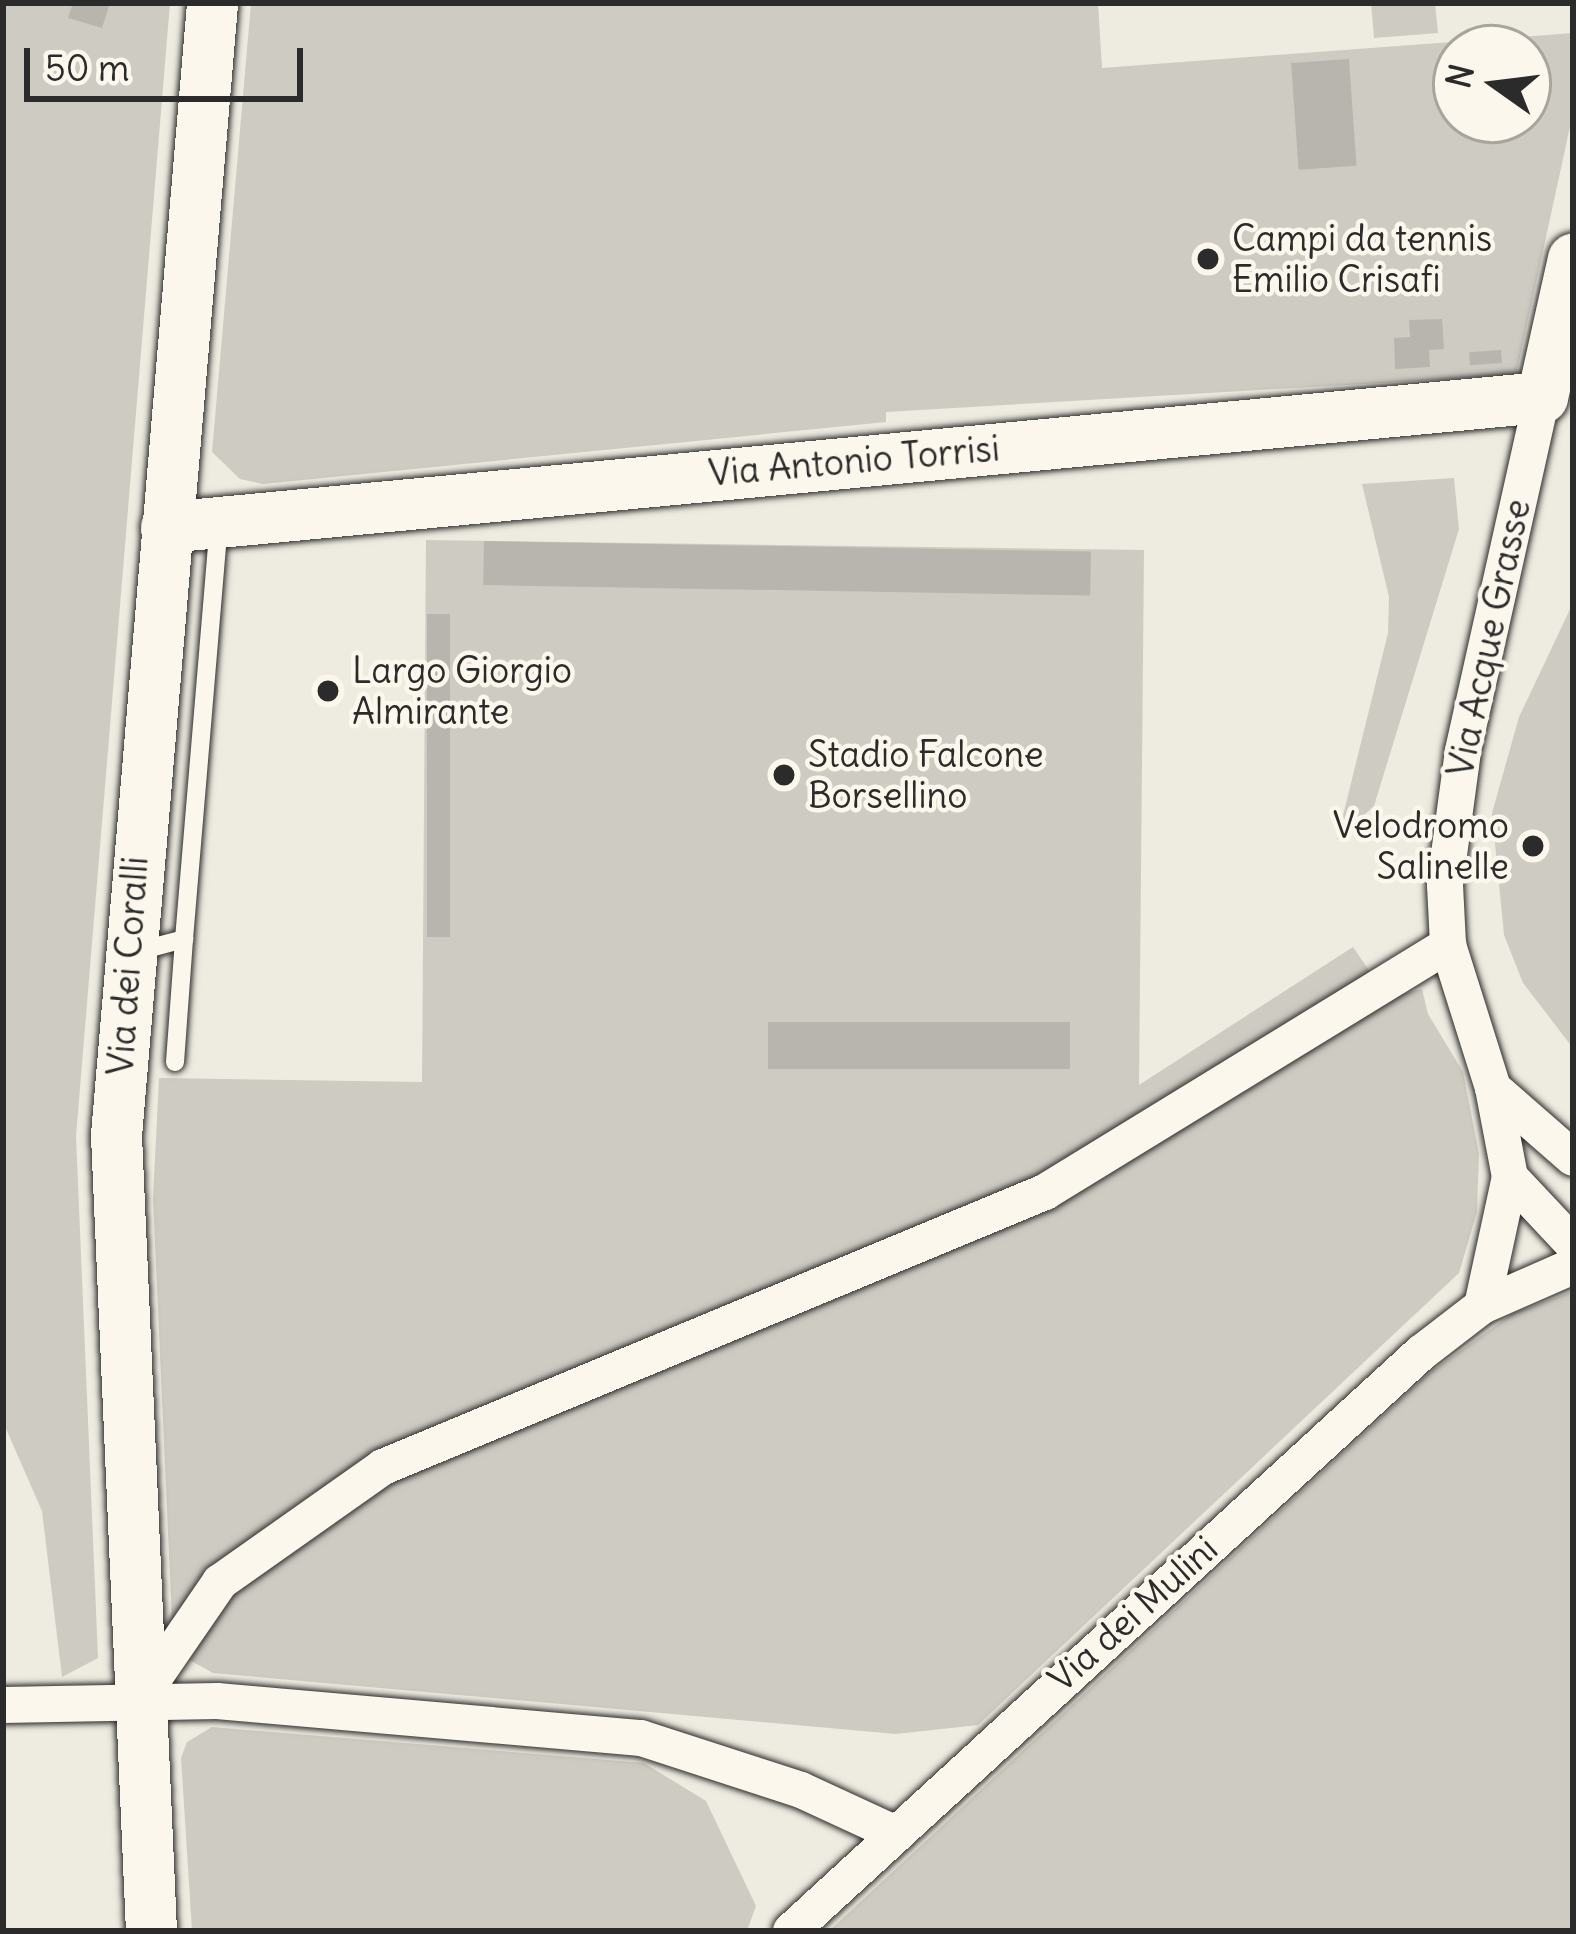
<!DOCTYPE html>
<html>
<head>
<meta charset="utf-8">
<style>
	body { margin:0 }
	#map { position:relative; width:1576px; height:1934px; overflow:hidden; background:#eeebe0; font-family:Delius,sans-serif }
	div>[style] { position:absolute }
	.green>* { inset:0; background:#cecbc2 }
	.building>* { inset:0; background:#b8b5ae; transform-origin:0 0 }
	.roads { filter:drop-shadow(0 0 3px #2b2b2b) drop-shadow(0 0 3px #2b2b2b) }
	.lane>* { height:18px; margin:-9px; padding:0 9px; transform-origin:9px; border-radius:9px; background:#fbf7ec }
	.street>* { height:36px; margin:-18px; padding:0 18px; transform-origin:18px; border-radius:18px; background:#fbf7ec }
	.secondary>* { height:51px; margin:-25.5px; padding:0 25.5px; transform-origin:25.5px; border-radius:25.5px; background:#fbf7ec }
	.dots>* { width:33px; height:33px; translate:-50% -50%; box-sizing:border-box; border:6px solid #fbf7ec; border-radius:50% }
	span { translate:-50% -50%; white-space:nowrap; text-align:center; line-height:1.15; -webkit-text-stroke:9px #fbf7ec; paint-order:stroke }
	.poi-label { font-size:36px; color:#2b2b2b }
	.left { translate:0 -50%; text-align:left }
	.right { translate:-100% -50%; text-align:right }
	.street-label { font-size:36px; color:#2b2b2b }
	.frame { position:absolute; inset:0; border:6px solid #2b2b2b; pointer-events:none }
	.north { position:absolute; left:1432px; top:24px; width:120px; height:120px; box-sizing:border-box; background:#fbf7ec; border:3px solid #a8a59f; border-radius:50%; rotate:284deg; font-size:33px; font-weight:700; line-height:48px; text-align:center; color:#2b2b2b }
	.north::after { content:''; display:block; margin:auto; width:42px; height:54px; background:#2b2b2b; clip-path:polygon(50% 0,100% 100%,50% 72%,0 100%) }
	.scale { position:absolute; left:24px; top:48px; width:279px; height:54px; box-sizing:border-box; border:6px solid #2b2b2b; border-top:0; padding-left:15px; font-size:36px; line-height:42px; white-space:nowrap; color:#2b2b2b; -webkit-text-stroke:9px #fbf7ec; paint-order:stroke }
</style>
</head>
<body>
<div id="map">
	<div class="green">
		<i style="clip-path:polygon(3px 3px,170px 3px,76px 1136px,98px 1658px,62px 1677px,42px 1511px,3px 1422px)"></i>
		<i style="clip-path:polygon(evenodd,251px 3px,1098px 3px,1102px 68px,1573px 33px,1573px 113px,1516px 375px,886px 412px,886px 422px,263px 484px,240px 479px,212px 452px,251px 3px,1456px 48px,1528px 48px,1528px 120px,1456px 120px,1456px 48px)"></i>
		<i style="clip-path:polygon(1371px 3px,1435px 3px,1438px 33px,1374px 38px)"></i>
		<i style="clip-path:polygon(1454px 478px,1459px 529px,1374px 806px,1337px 840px,1388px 633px,1389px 597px,1362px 484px)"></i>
		<i style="clip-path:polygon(426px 540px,1144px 550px,1139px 1085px,1353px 947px,1377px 982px,1043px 1180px,379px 1458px,172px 1621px,153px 1198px,159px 1078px,422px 1082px)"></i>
		<i style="clip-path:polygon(1573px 603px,1573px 1048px,1523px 983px,1504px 935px,1492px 813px,1519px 717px)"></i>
		<i style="clip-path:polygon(1422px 989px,1428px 1014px,1463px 1072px,1479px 1153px,1477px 1212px,1459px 1273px,978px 1725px,896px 1734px,213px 1673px,184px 1657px,227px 1592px,386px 1477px,1055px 1202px,1389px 997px)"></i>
		<i style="clip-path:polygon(1573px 1291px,1573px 1931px,829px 1931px,1428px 1374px,1512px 1314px)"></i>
		<i style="clip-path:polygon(212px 1727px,644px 1763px,706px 1801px,756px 1906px,747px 1931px,192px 1931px,181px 1758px,187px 1742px)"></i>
	</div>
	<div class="building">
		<i style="clip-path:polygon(73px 3px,110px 3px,102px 28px,68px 18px)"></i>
		<i style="left:1349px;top:59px;width:107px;height:58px;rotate:86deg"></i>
		<i style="clip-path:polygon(1442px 319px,1444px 349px,1429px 350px,1430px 367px,1395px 369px,1394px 338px,1410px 337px,1409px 320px)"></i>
		<i style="left:1501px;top:350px;width:13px;height:32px;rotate:86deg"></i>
		<i style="left:484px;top:541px;width:607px;height:44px;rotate:1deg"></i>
		<i style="left:427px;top:614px;width:23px;height:323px"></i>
		<i style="left:768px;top:1022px;width:302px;height:47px"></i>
	</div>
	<div class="roads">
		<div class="lane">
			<i style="left:139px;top:951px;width:47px;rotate:-14.9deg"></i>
			<i style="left:184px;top:939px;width:416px;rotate:-85.2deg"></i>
			<i style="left:175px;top:1062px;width:123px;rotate:-85.8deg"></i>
		</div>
		<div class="street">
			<i style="left:1542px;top:397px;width:363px;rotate:102.6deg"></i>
			<i style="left:1463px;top:751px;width:135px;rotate:97.7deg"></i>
			<i style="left:1445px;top:885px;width:60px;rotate:87.1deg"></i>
			<i style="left:1448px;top:945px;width:150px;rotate:72.5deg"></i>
			<i style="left:1493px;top:1088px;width:91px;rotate:79.2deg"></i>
			<i style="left:1510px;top:1177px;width:92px;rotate:46.8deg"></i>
			<i style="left:1493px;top:1088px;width:106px;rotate:41.2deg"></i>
			<i style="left:1482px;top:1306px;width:132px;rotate:-77.8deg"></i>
			<i style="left:139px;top:1700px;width:143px;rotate:-55.5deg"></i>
			<i style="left:220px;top:1582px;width:199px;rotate:-35.2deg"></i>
			<i style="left:383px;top:1467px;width:717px;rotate:-22.56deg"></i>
			<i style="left:1045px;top:1192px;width:473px;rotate:-31.5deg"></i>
			<i style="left:3px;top:1705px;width:214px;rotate:-1.1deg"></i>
			<i style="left:217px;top:1701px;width:426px;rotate:5deg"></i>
			<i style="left:641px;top:1738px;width:168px;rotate:18deg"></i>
			<i style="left:801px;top:1790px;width:102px;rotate:24.8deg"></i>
			<i style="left:791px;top:1931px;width:855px;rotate:-42.54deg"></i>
			<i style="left:1421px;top:1353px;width:77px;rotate:-37.6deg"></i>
			<i style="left:1482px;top:1306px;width:99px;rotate:-23.7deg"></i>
		</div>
		<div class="secondary">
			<i style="left:166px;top:527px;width:1382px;rotate:-5.4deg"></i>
			<i style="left:1542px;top:397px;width:142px;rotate:-77.4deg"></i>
			<i style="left:151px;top:1931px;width:797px;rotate:-92.52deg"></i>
			<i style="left:116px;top:1135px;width:1136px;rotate:-85.15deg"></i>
		</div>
	</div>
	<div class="dots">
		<i style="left:1208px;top:259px;background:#2b2b2b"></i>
		<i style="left:328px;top:691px;background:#2b2b2b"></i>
		<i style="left:784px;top:775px;background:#2b2b2b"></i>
		<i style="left:1533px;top:846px;background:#2b2b2b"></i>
	</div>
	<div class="poi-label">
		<span class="left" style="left:1232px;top:259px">Campi da tennis<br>Emilio Crisafi</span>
		<span class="left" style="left:352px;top:691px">Largo Giorgio<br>Almirante</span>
		<span class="left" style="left:808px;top:775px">Stadio Falcone<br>Borsellino</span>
		<span class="right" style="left:1509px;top:846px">Velodromo<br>Salinelle</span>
	</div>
	<div class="street-label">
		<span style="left:854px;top:461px;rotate:-5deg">Via Antonio Torrisi</span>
		<span style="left:1489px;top:638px;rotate:-78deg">Via Acque Grasse</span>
		<span style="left:128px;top:966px;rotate:-86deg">Via dei Coralli</span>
		<span style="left:1133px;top:1614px;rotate:-42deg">Via dei Mulini</span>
	</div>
	<div class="frame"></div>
	<div class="north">N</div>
	<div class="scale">50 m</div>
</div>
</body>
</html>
